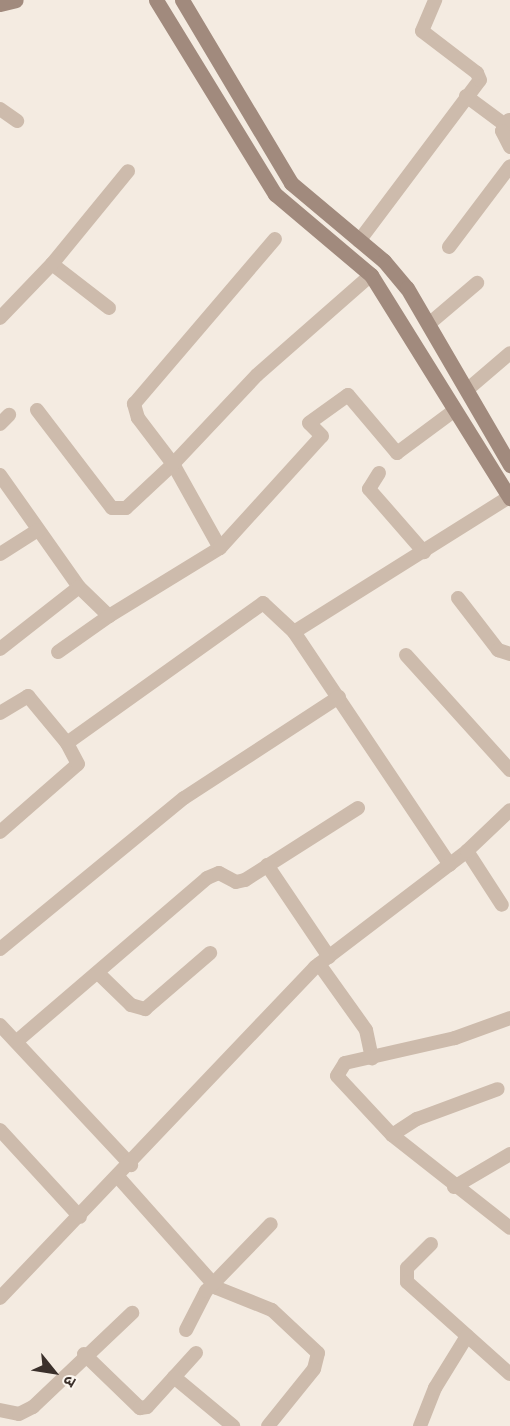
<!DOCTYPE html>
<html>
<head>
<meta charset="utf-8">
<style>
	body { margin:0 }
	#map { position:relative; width:510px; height:1426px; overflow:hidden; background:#f4ebe1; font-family:"Space Grotesk","Noto Sans Devanagari",sans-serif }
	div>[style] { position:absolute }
	.street>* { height:14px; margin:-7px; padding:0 7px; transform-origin:7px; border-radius:7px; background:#cdbbac }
	.secondary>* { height:15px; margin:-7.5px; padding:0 7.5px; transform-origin:7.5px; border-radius:7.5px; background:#a18a7d }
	span { translate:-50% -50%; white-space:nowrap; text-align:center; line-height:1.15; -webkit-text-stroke:5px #fbf5ee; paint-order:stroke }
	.north { position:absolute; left:24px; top:1342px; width:60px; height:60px; -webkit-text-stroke:4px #fbf5ee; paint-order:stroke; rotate:120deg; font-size:16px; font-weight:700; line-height:24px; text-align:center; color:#3b302b }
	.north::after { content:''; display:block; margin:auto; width:21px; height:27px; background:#3b302b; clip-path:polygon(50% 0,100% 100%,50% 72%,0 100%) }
</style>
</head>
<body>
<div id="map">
	<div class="street">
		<i style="left:466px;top:96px;width:49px;rotate:36.6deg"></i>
		<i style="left:0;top:109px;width:21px;rotate:35deg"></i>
		<i style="left:509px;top:120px;width:13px;rotate:122deg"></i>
		<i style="left:502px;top:131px;width:18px;rotate:63deg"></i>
		<i style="left:359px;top:241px;width:201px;rotate:-53.1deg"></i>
		<i style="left:480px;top:80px;width:8px;rotate:-113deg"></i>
		<i style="left:477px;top:73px;width:69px;rotate:-142.6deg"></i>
		<i style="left:422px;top:31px;width:34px;rotate:-67deg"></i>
		<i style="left:449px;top:247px;width:101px;rotate:-53deg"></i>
		<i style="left:52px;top:264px;width:72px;rotate:37.7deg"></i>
		<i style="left:0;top:318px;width:75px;rotate:-46.1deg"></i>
		<i style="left:52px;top:264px;width:120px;rotate:-50.7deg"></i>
		<i style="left:430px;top:323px;width:62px;rotate:-40.4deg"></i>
		<i style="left:468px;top:389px;width:55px;rotate:-40.6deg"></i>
		<i style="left:37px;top:410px;width:123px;rotate:52.6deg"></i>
		<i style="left:112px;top:508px;width:14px"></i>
		<i style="left:126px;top:508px;width:64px;rotate:-43.1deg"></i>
		<i style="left:173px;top:464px;width:58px;rotate:-127.3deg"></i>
		<i style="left:138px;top:418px;width:15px;rotate:-106deg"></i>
		<i style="left:134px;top:404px;width:217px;rotate:-49.5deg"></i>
		<i style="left:0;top:424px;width:13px;rotate:-45deg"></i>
		<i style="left:379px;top:473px;width:19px;rotate:122deg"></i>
		<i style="left:369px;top:489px;width:84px;rotate:48.9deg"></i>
		<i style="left:0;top:475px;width:137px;rotate:54.8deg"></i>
		<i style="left:220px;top:548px;width:96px;rotate:-119.2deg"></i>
		<i style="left:173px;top:464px;width:122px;rotate:-46.7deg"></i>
		<i style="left:257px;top:375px;width:152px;rotate:-41.3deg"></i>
		<i style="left:0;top:554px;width:45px;rotate:-32.3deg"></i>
		<i style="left:458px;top:598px;width:66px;rotate:52.4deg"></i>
		<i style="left:498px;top:650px;width:13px;rotate:18deg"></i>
		<i style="left:294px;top:632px;width:280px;rotate:56.2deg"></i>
		<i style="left:0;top:649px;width:100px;rotate:-38.1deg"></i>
		<i style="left:79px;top:587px;width:42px;rotate:44deg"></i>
		<i style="left:109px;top:616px;width:130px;rotate:-31.5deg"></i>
		<i style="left:220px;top:548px;width:151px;rotate:-47.7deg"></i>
		<i style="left:322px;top:436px;width:18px;rotate:-135deg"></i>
		<i style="left:309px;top:423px;width:48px;rotate:-35.7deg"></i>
		<i style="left:348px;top:395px;width:76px;rotate:49.8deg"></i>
		<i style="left:397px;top:453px;width:72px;rotate:-36.6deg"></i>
		<i style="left:58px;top:652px;width:62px;rotate:-35.2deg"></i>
		<i style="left:406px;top:655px;width:155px;rotate:47.9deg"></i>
		<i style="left:0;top:713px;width:33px;rotate:-31deg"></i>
		<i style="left:28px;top:696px;width:61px;rotate:50.3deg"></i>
		<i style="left:0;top:832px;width:103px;rotate:-41.1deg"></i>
		<i style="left:78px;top:764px;width:24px;rotate:-118deg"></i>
		<i style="left:67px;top:743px;width:241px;rotate:-35.5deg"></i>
		<i style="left:263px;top:603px;width:42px;rotate:43.1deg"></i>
		<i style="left:294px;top:632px;width:254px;rotate:-32.1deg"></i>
		<i style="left:467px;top:851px;width:64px;rotate:57.1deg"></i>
		<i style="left:267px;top:865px;width:111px;rotate:56deg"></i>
		<i style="left:0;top:949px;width:238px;rotate:-39.4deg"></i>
		<i style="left:184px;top:798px;width:185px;rotate:-33.1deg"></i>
		<i style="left:319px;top:964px;width:81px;rotate:54.5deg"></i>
		<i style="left:366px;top:1030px;width:29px;rotate:78deg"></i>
		<i style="left:98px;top:973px;width:46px;rotate:44.1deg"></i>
		<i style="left:131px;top:1005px;width:15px;rotate:16deg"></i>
		<i style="left:145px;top:1009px;width:86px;rotate:-40.7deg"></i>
		<i style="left:510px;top:1018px;width:59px;rotate:160deg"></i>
		<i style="left:455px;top:1038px;width:113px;rotate:167.2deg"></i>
		<i style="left:345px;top:1063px;width:15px;rotate:122deg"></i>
		<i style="left:337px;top:1076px;width:81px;rotate:47deg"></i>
		<i style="left:392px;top:1135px;width:150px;rotate:38.2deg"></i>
		<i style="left:0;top:1025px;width:192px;rotate:46.9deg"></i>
		<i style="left:17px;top:1041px;width:250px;rotate:-40.6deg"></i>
		<i style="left:207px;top:878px;width:13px;rotate:-23deg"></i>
		<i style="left:219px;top:873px;width:19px;rotate:28deg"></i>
		<i style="left:236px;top:882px;width:9px;rotate:-13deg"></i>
		<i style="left:245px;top:880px;width:134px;rotate:-32.5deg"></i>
		<i style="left:0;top:1130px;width:118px;rotate:47.4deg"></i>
		<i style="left:392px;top:1135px;width:30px;rotate:-33deg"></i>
		<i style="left:417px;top:1119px;width:86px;rotate:-20.3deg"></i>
		<i style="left:119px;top:1178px;width:147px;rotate:48.3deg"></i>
		<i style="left:217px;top:1288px;width:59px;rotate:21.8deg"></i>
		<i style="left:272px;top:1310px;width:63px;rotate:43.1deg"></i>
		<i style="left:318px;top:1353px;width:16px;rotate:104deg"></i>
		<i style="left:314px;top:1369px;width:73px;rotate:128.9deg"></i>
		<i style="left:454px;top:1187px;width:65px;rotate:-30.5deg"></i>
		<i style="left:431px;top:1244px;width:34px;rotate:135deg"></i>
		<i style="left:407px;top:1268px;width:14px;rotate:90deg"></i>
		<i style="left:407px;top:1282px;width:138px;rotate:41.8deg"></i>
		<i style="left:0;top:1298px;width:457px;rotate:-46.4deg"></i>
		<i style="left:315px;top:967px;width:191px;rotate:-37.3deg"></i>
		<i style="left:467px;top:851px;width:59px;rotate:-43.6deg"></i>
		<i style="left:186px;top:1330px;width:44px;rotate:-62.9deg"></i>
		<i style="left:206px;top:1291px;width:93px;rotate:-45.9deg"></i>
		<i style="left:84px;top:1354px;width:78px;rotate:44deg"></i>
		<i style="left:140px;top:1408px;width:7px;rotate:-8deg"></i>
		<i style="left:147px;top:1407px;width:73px;rotate:-47.8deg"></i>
		<i style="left:174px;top:1377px;width:77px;rotate:39.7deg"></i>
		<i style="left:0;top:1410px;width:19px;rotate:12deg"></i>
		<i style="left:19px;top:1414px;width:16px;rotate:-27deg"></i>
		<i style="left:33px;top:1407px;width:137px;rotate:-43.5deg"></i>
		<i style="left:420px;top:1426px;width:41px;rotate:-68.5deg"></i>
		<i style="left:435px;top:1388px;width:61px;rotate:-58.4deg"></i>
	</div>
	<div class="secondary">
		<i style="left:156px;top:0;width:228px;rotate:58.5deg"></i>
		<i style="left:275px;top:194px;width:126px;rotate:40.2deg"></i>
		<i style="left:371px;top:275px;width:263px;rotate:58.1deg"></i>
		<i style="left:182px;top:0;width:213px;rotate:59.2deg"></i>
		<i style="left:291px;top:183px;width:121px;rotate:40deg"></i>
		<i style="left:384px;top:261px;width:35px;rotate:50deg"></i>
		<i style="left:407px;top:288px;width:205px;rotate:59.8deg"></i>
		<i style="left:0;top:4px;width:16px;rotate:-14deg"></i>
	</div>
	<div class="north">उ</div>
</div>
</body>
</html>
